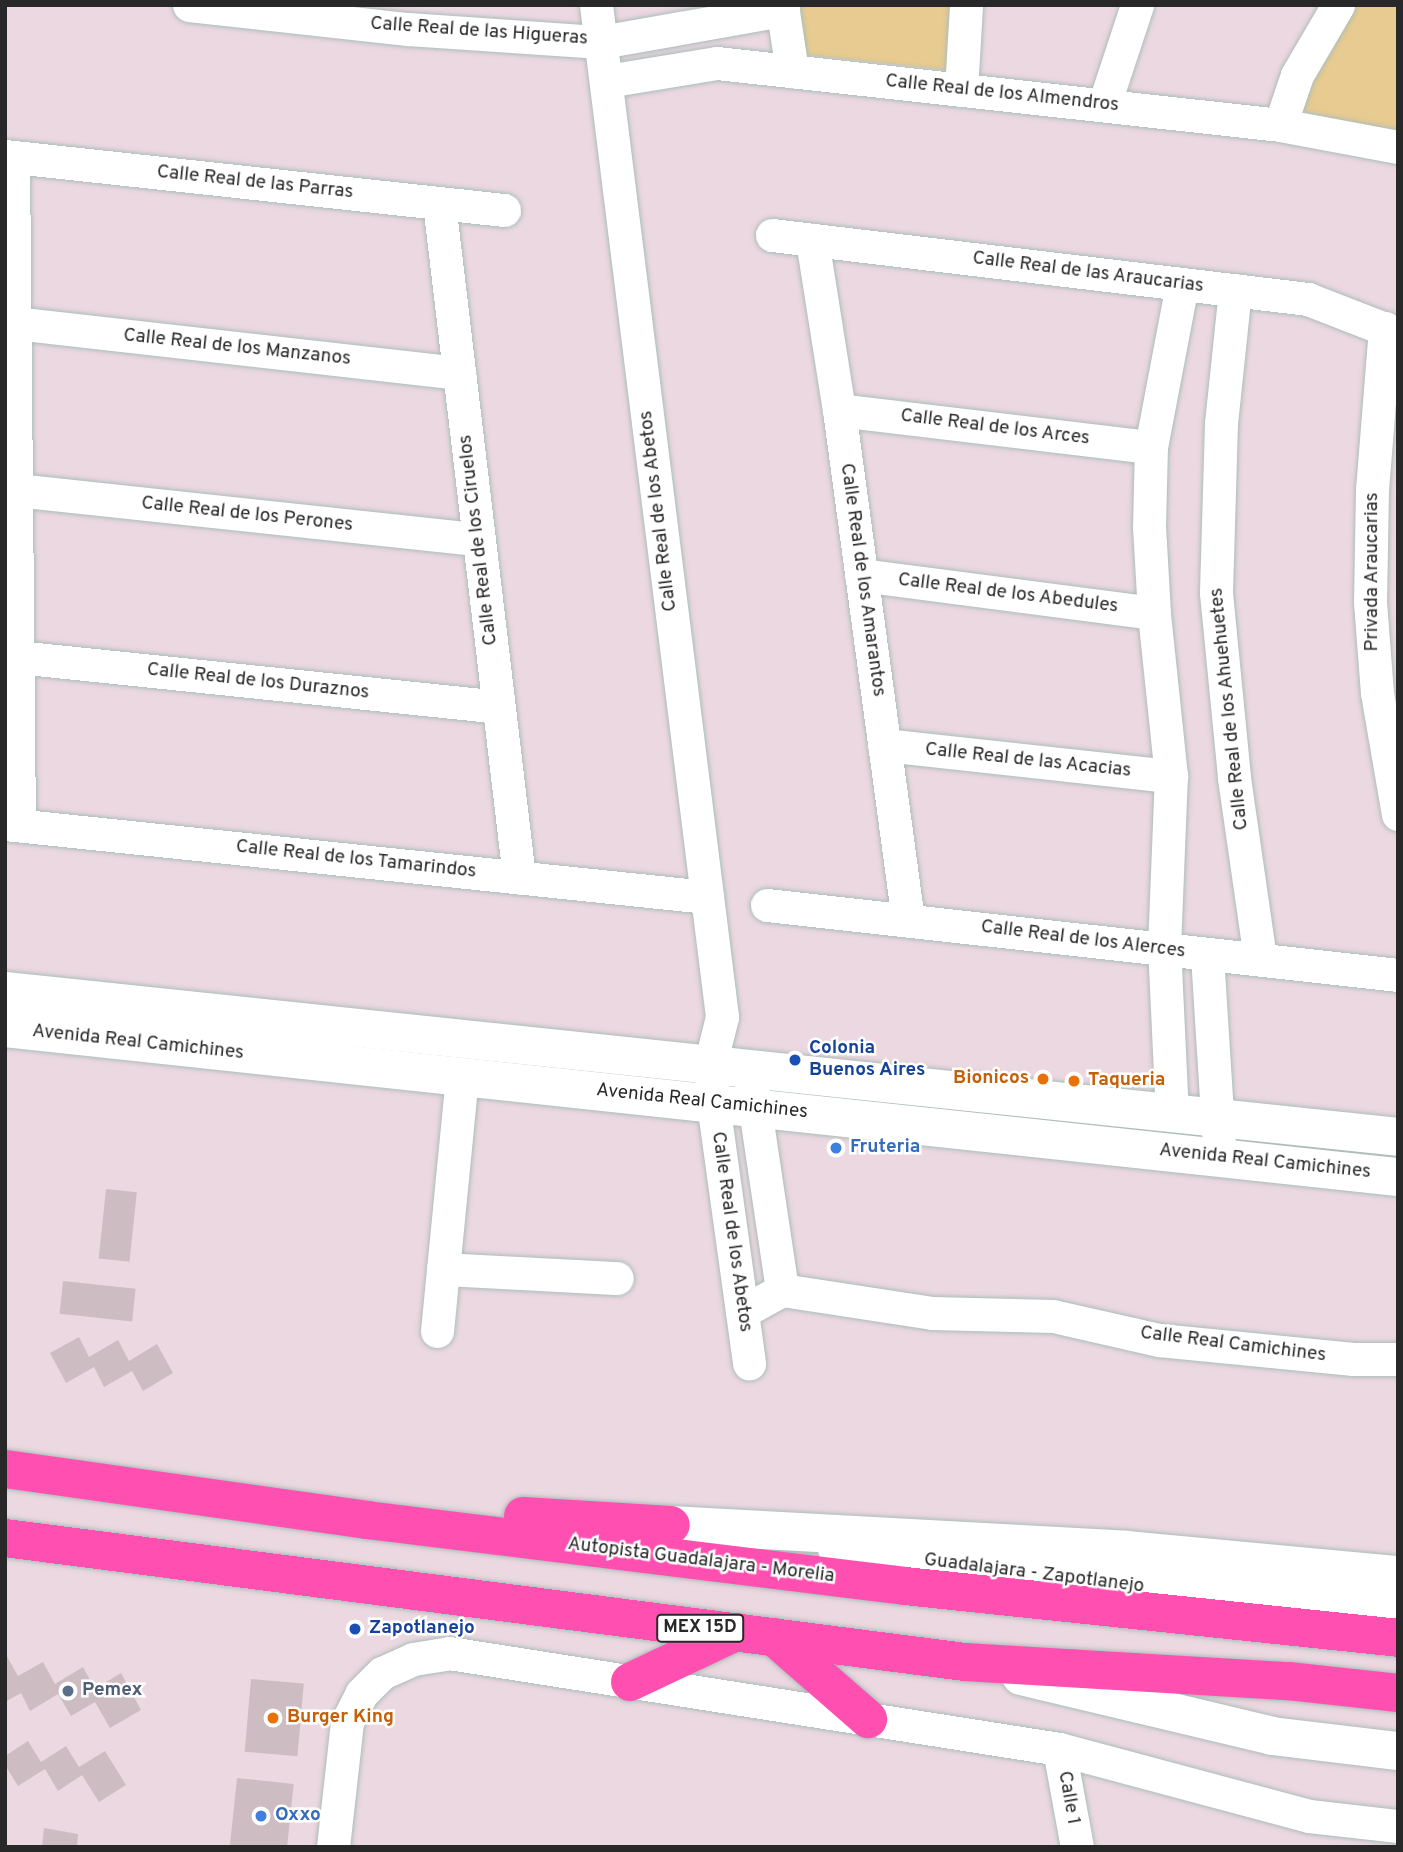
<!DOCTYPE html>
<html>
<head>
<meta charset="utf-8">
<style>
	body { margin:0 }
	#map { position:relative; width:1403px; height:1852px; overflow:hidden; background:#ecd8e0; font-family:Overpass,sans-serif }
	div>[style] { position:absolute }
	.green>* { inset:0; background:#e7cb90 }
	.building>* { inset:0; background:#cdbdc3; transform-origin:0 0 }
	.roads { filter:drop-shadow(0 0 2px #acbdba) drop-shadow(0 0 2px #acbdba) }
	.minor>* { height:33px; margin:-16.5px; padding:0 16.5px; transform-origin:16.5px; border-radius:16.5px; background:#fff }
	.tertiary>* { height:38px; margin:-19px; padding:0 19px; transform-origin:19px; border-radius:19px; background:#fff }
	.secondary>* { height:38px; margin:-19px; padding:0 19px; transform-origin:19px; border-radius:19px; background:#fff }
	.motorway>* { height:38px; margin:-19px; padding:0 19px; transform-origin:19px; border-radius:19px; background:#ff50b1 }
	.dots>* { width:19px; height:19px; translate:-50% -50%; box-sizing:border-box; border:4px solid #fff; border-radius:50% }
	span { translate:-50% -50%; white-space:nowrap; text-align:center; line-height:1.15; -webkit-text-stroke:5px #fff; paint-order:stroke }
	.shield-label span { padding:2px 5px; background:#fff; border:2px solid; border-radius:5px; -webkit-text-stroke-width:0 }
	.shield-label { font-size:18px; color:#282828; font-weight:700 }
	.street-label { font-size:19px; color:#282828 }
	.transit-label { font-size:19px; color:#164399; font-weight:700 }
	.left { translate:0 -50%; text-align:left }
	.food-label { font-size:19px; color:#c56008; font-weight:700 }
	.right { translate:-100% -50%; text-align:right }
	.shop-label { font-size:19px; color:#366cbe; font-weight:700 }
	.service-label { font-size:19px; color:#4e5e75; font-weight:700 }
	.frame { position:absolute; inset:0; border:7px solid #282828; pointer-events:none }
</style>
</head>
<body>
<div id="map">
	<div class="green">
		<i style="clip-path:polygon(792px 5px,960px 5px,955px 71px,807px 55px)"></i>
		<i style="clip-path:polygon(1357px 5px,1398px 5px,1398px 133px,1296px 110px,1306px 87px)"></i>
	</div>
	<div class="building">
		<i style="left:106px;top:1189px;width:31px;height:70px;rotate:6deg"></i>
		<i style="left:63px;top:1281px;width:73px;height:33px;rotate:6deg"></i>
		<i style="clip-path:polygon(79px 1337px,89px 1357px,118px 1340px,129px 1361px,157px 1344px,173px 1373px,143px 1391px,132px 1371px,104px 1387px,94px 1367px,66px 1383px,50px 1353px)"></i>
		<i style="clip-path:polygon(5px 1653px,18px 1676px,43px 1662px,55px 1684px,83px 1667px,95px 1689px,121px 1673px,141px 1710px,110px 1728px,95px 1702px,71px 1716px,58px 1694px,30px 1711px,21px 1693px,5px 1702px)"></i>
		<i style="left:251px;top:1679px;width:53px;height:73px;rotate:5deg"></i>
		<i style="clip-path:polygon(28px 1741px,41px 1762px,66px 1746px,79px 1767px,105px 1751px,126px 1785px,99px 1802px,82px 1775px,58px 1791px,45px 1769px,18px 1786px,5px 1765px,5px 1756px)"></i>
		<i style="left:237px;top:1778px;width:57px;height:69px;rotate:6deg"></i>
		<i style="clip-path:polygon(44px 1828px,78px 1834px,77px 1847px,42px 1847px)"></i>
	</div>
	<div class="roads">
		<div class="minor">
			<i style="left:189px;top:5px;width:220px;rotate:6.3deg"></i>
			<i style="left:408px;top:29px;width:193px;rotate:3.9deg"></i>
			<i style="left:601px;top:42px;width:185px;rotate:-10deg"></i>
			<i style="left:596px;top:5px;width:1020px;rotate:82.9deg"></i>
			<i style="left:722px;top:1017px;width:49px;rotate:104deg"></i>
			<i style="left:710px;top:1065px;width:38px;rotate:85deg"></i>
			<i style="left:713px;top:1103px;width:263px;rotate:82.1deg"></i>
			<i style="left:782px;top:5px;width:67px;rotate:81.4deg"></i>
			<i style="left:607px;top:81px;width:111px;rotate:-9.3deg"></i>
			<i style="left:717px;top:63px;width:566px;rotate:6.28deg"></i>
			<i style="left:1280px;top:125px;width:120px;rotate:10.6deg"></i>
			<i style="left:961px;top:90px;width:85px;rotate:-86.6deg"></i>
			<i style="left:1104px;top:105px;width:105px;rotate:-71.7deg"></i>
			<i style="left:1280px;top:125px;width:53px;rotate:-71.2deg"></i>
			<i style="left:1297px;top:75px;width:81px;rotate:-59.6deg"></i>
			<i style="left:5px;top:156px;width:502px;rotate:6.18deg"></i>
			<i style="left:13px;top:157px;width:668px;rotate:89.49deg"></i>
			<i style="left:439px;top:203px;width:679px;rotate:83.23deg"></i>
			<i style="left:772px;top:235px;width:540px;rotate:6.81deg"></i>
			<i style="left:1308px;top:299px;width:97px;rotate:21.3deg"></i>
			<i style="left:812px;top:240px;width:172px;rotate:81deg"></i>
			<i style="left:839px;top:410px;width:515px;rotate:82.3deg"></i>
			<i style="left:1235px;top:290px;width:134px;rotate:96deg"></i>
			<i style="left:1221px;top:423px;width:170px;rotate:91.7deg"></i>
			<i style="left:1216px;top:593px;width:186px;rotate:84.4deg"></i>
			<i style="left:1234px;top:778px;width:183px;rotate:81.8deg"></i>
			<i style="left:14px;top:323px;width:448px;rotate:6.4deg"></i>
			<i style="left:1385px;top:328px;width:162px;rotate:94.6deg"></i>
			<i style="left:1372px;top:489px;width:113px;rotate:91deg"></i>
			<i style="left:1370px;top:602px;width:91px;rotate:85.6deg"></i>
			<i style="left:1377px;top:693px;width:123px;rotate:80.2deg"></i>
			<i style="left:839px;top:410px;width:314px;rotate:6.8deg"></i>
			<i style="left:16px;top:490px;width:465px;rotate:6.1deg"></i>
			<i style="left:861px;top:575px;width:295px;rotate:7.4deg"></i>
			<i style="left:17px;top:657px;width:484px;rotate:5.9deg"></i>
			<i style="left:884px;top:745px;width:289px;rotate:6.2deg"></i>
			<i style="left:5px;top:824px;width:706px;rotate:5.94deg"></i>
			<i style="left:767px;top:905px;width:635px;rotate:6.33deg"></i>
			<i style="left:1207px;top:955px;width:189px;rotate:86.4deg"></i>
			<i style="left:751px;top:1082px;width:210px;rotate:81.5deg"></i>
			<i style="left:1172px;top:1115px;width:167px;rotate:-92.7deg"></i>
			<i style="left:1164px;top:948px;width:172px;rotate:-87.7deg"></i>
			<i style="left:1171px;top:776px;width:164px;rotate:-96deg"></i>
			<i style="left:1154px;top:613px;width:86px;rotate:-93.3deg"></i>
			<i style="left:1149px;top:527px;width:80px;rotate:-88.6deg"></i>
			<i style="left:1151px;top:447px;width:165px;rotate:-79.2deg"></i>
			<i style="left:443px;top:1269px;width:174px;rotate:3deg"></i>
			<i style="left:742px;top:1312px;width:46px;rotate:-28.8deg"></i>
			<i style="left:782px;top:1290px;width:152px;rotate:8.7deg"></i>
			<i style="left:932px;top:1313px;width:121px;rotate:1.4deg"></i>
			<i style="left:1053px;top:1316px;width:109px;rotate:12.8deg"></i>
			<i style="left:1159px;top:1340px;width:195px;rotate:5.6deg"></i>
			<i style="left:1353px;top:1359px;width:45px"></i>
			<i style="left:437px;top:1331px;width:255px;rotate:-84.4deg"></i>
			<i style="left:1059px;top:1749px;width:100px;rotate:79.6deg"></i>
			<i style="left:333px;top:1847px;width:126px;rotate:-83.6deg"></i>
			<i style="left:347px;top:1722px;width:31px;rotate:-63deg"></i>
			<i style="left:361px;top:1694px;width:30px;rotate:-45deg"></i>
			<i style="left:382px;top:1673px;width:34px;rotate:-24deg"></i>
			<i style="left:413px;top:1659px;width:36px;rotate:-9deg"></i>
			<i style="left:449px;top:1653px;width:618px;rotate:8.94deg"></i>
			<i style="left:1059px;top:1749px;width:259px;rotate:15deg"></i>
			<i style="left:1309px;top:1816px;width:90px;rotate:6.4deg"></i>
		</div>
		<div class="tertiary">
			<i style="left:5px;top:991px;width:1401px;rotate:5.98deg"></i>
			<i style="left:5px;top:1028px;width:1401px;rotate:6.11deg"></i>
			<i style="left:837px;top:1549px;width:226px;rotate:7.4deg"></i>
			<i style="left:1061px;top:1578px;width:339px;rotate:5.9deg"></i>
			<i style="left:1021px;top:1676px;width:258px;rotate:13.4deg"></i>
			<i style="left:1272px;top:1736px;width:127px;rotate:6.8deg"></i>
		</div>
		<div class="secondary">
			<i style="left:671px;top:1525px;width:456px;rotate:3.1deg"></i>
			<i style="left:1126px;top:1550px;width:273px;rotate:5.3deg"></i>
		</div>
		<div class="motorway">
			<i style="left:5px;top:1469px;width:366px;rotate:8deg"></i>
			<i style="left:367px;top:1520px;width:542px;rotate:6.99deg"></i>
			<i style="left:905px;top:1586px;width:496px;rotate:6deg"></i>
			<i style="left:523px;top:1516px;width:148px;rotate:3.5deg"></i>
			<i style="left:5px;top:1538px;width:968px;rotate:7.36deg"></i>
			<i style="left:965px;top:1662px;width:324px;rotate:3.4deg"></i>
			<i style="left:1288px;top:1681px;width:111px;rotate:6.2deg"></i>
			<i style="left:774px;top:1637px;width:125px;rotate:41.1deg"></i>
			<i style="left:630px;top:1682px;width:117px;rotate:-25.3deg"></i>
		</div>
	</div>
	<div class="dots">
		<i style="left:795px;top:1060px;background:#1a4fb4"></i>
		<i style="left:1043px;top:1079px;background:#e8710a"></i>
		<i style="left:1074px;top:1081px;background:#e8710a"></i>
		<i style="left:836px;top:1148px;background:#3f7fe0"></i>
		<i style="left:355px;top:1629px;background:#1a4fb4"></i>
		<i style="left:68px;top:1691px;background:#5c6f8a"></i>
		<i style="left:273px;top:1718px;background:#e8710a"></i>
		<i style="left:261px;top:1816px;background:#3f7fe0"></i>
	</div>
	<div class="shield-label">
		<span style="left:700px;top:1628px">MEX 15D</span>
	</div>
	<div class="street-label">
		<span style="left:479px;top:32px;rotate:4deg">Calle Real de las Higueras</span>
		<span style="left:1002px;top:94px;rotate:6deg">Calle Real de los Almendros</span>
		<span style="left:255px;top:183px;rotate:6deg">Calle Real de las Parras</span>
		<span style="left:1088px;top:273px;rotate:7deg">Calle Real de las Araucarias</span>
		<span style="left:237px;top:348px;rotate:6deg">Calle Real de los Manzanos</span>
		<span style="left:995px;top:428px;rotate:7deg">Calle Real de los Arces</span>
		<span style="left:659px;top:511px;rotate:-97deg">Calle Real de los Abetos</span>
		<span style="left:247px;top:515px;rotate:6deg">Calle Real de los Perones</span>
		<span style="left:479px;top:540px;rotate:-97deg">Calle Real de los Ciruelos</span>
		<span style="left:1373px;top:572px;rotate:-90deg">Privada Araucarias</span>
		<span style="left:862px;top:580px;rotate:82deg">Calle Real de los Amarantos</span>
		<span style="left:1008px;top:594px;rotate:7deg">Calle Real de los Abedules</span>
		<span style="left:258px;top:682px;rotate:6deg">Calle Real de los Duraznos</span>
		<span style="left:1230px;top:709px;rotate:-96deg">Calle Real de los Ahuehuetes</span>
		<span style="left:1028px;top:761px;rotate:6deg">Calle Real de las Acacias</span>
		<span style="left:356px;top:860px;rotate:6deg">Calle Real de los Tamarindos</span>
		<span style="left:1083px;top:940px;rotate:7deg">Calle Real de los Alerces</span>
		<span style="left:138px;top:1043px;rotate:6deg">Avenida Real Camichines</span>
		<span style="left:702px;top:1102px;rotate:6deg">Avenida Real Camichines</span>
		<span style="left:1265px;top:1162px;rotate:6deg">Avenida Real Camichines</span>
		<span style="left:731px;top:1232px;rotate:82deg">Calle Real de los Abetos</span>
		<span style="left:1233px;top:1345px;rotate:7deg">Calle Real Camichines</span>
		<span style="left:701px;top:1561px;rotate:7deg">Autopista Guadalajara - Morelia</span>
		<span style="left:1034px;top:1574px;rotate:7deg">Guadalajara - Zapotlanejo</span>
		<span style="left:1068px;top:1798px;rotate:80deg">Calle 1</span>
	</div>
	<div class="transit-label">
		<span class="left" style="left:809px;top:1060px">Colonia<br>Buenos Aires</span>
		<span class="left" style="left:369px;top:1629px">Zapotlanejo</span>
	</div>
	<div class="food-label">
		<span class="right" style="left:1029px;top:1079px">Bionicos</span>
		<span class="left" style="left:1088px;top:1081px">Taqueria</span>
		<span class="left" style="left:287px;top:1718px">Burger King</span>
	</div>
	<div class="shop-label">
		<span class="left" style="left:850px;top:1148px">Fruteria</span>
		<span class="left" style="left:275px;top:1816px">Oxxo</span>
	</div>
	<div class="service-label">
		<span class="left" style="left:82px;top:1691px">Pemex</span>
	</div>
	<div class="frame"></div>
</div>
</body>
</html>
